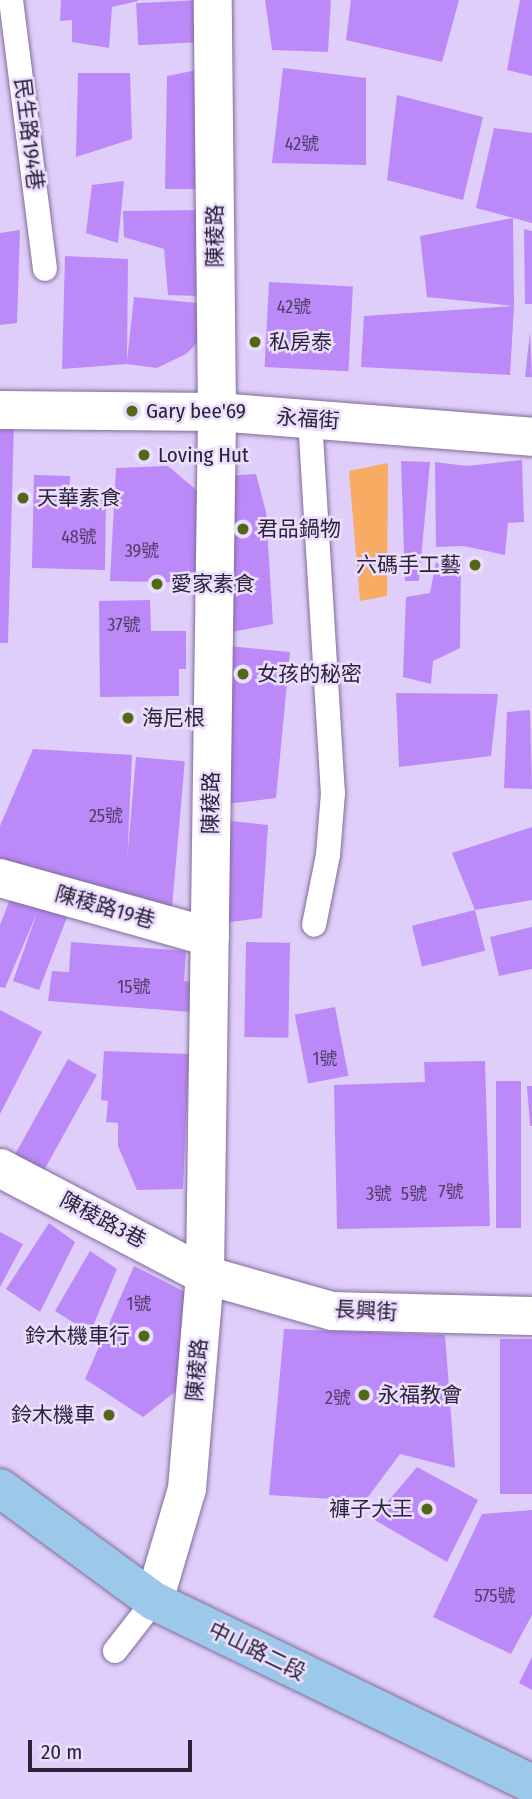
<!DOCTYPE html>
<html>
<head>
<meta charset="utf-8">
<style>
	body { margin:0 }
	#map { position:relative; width:532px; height:1799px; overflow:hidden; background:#dfcef9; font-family:"Fira Sans Condensed","Noto Sans TC",sans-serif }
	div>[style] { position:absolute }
	.green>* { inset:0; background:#f8ab62 }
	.building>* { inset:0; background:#bb8af8; transform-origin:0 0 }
	.roads { filter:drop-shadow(0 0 2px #806c9c) drop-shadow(0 0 2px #806c9c) }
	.lane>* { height:24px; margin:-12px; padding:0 12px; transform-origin:12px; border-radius:12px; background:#fff }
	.street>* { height:38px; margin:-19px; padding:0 19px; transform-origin:19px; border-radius:19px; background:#fff }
	.primary>* { height:38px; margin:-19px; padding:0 19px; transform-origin:19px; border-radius:19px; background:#9cc8e9 }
	.dots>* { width:19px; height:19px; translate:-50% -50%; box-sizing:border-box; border:4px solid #eaddfe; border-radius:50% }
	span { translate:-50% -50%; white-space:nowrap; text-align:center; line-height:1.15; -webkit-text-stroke:5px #eaddfe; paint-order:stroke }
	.number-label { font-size:18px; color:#4f3d67 }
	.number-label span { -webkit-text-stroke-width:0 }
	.street-label { font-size:21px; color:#2b2337 }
	.poi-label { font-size:21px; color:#2b2337 }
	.left { translate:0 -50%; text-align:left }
	.right { translate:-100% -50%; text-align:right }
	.scale { position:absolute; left:28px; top:1740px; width:164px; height:32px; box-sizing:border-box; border:4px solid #2b2337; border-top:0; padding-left:9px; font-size:21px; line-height:24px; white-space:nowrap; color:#2b2337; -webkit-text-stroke:5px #eaddfe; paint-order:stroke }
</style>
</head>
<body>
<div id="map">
	<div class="green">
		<i style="clip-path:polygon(388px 463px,387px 596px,360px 601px,349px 471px)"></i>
	</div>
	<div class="building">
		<i style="clip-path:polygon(61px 0,138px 0,138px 1px,112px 7px,109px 48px,72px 42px,72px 20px,60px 21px)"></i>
		<i style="left:199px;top:0;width:42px;height:63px;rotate:87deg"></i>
		<i style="clip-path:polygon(265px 0,331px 0,328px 52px,272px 50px)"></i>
		<i style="clip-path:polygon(351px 0,459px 0,442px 62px,346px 40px)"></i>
		<i style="clip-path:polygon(520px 0,532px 0,532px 76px,507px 70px)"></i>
		<i style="clip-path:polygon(283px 68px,366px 78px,366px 165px,272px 163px)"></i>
		<i style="clip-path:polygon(202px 69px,196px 189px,165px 189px,167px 76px)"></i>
		<i style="clip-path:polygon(78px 73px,130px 73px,132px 139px,76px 157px)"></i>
		<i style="clip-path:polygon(397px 95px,483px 117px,463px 200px,387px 180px)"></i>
		<i style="clip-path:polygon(494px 128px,532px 133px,532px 223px,476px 208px)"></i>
		<i style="clip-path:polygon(124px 181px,118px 243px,86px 233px,92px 185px)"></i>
		<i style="clip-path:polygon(203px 210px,200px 296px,168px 295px,164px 249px,124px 237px,123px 211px)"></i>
		<i style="clip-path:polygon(513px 218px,514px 306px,427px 297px,420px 236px)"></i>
		<i style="clip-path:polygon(524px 229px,532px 231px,532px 304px,525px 304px)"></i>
		<i style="clip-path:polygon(20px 230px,17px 323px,0 325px,0 233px)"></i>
		<i style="clip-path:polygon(65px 256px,128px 259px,127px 361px,134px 297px,197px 303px,203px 337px,186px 354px,157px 368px,127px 364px,62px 369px)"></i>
		<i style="left:269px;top:282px;width:84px;height:85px;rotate:3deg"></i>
		<i style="clip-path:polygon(514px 306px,510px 375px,361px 367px,364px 316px)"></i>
		<i style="clip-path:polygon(530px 332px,532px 377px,525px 377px)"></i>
		<i style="clip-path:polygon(14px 423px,8px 643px,0 643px,0 424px)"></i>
		<i style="clip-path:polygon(522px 460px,524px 522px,508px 523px,505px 555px,464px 546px,436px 547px,435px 462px,467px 466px)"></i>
		<i style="clip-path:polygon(401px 461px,430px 462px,419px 581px,405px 581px)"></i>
		<i style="clip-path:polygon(168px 466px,201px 494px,201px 583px,110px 581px,116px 468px)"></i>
		<i style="clip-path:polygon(256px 474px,266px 512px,273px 624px,232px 632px,225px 476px)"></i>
		<i style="clip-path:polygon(34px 475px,70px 476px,69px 499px,106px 500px,105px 570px,32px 568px)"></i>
		<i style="clip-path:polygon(461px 555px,460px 648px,433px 661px,431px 684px,403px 677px,406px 597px,430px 593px,437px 558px)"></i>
		<i style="clip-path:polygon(150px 600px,151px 631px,186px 631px,186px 669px,179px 669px,179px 696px,100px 697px,99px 601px)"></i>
		<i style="clip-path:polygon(228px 646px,290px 652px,276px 798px,226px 804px)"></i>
		<i style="clip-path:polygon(396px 693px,498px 694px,491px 756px,399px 767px)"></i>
		<i style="clip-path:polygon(530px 710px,532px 789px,504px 788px,507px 712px)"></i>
		<i style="clip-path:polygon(33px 749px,132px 755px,125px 908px,0 871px,0 826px)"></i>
		<i style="left:136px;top:757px;width:49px;height:154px;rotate:5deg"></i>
		<i style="clip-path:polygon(222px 820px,268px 825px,262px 918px,223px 923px)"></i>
		<i style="clip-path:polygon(532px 827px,532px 900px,475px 910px,452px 853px)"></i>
		<i style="clip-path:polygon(12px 894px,71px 907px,39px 990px,13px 981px,37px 913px,5px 988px,0 987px,0 925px)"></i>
		<i style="left:475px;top:910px;width:42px;height:65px;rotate:76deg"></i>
		<i style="clip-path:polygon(532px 927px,532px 969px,499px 976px,490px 937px)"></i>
		<i style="clip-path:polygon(71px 942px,186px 951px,184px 981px,193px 982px,191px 1012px,48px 1001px,52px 971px,69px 972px)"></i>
		<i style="left:246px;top:942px;width:44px;height:95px;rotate:1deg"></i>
		<i style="left:335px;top:1007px;width:70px;height:41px;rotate:79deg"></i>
		<i style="clip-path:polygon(0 1010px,42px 1032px,0 1114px)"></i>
		<i style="clip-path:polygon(104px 1051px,189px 1054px,183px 1189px,137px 1190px,118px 1146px,118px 1123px,106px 1122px,108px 1101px,101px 1100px)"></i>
		<i style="left:68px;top:1059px;width:33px;height:115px;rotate:29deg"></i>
		<i style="clip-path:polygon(485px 1061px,490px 1226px,337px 1229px,334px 1085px,425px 1082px,424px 1062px)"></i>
		<i style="left:496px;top:1081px;width:25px;height:147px"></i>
		<i style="clip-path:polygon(527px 1086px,532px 1086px,532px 1126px,530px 1126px)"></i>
		<i style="clip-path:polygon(49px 1223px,75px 1242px,40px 1312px,6px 1289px)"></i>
		<i style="clip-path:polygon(0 1232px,23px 1244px,0 1287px)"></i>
		<i style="clip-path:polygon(90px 1251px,117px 1269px,90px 1333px,55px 1311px)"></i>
		<i style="clip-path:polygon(134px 1266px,187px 1293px,180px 1388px,143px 1417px,85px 1379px)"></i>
		<i style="clip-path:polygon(284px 1329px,445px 1335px,455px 1468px,400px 1454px,365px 1501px,269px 1495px)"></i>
		<i style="left:500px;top:1339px;width:32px;height:155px"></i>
		<i style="clip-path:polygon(417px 1467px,478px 1500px,447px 1562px,373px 1519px)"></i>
		<i style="clip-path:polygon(532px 1510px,532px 1615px,511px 1654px,433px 1617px,482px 1514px)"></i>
		<i style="clip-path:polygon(532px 1657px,532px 1690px,519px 1683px)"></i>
	</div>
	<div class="roads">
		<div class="lane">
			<i style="left:11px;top:0;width:271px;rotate:82.8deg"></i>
			<i style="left:310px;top:419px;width:375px;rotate:86.5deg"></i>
			<i style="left:333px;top:793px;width:62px;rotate:94.6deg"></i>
			<i style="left:328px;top:855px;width:71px;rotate:101.3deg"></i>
			<i style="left:115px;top:1651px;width:63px;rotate:-52deg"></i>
		</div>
		<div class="street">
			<i style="left:0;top:410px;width:217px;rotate:0.5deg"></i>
			<i style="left:217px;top:412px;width:316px;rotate:4.5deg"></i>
			<i style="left:0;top:878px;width:218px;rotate:15.7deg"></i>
			<i style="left:0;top:1168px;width:231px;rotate:27.6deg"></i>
			<i style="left:205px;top:1275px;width:132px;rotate:15.8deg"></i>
			<i style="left:332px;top:1311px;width:200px;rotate:1.4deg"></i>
			<i style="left:154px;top:1601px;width:117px;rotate:-73.6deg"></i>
			<i style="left:187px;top:1489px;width:215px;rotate:-85.2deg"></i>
			<i style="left:205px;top:1275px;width:863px;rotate:-89.2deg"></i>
			<i style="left:217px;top:412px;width:412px;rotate:-90.6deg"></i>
		</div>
		<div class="primary">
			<i style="left:0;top:1488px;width:191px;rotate:36.3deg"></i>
			<i style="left:154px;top:1601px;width:420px;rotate:25.8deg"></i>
		</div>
	</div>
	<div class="dots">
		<i style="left:255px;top:342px;background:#536816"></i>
		<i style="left:132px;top:411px;background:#536816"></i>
		<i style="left:144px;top:455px;background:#536816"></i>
		<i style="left:23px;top:498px;background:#536816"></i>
		<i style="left:243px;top:529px;background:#536816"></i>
		<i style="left:475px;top:565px;background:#536816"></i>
		<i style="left:157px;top:584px;background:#536816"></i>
		<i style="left:243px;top:674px;background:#536816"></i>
		<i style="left:128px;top:718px;background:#536816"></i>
		<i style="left:144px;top:1336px;background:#536816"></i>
		<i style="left:364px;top:1395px;background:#536816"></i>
		<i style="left:109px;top:1415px;background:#536816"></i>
		<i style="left:427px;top:1509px;background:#536816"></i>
	</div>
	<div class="number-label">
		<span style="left:302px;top:144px">42號</span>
		<span style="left:294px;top:307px">42號</span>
		<span style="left:79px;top:537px">48號</span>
		<span style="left:142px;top:551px">39號</span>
		<span style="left:124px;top:625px">37號</span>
		<span style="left:106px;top:816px">25號</span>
		<span style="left:134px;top:987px">15號</span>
		<span style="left:325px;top:1059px">1號</span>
		<span style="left:451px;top:1192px">7號</span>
		<span style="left:379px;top:1194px">3號</span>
		<span style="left:414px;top:1194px">5號</span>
		<span style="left:139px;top:1304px">1號</span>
		<span style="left:338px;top:1398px">2號</span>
		<span style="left:495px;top:1596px">575號</span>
	</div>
	<div class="street-label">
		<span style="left:29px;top:134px;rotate:83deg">民生路194巷</span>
		<span style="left:215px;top:236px;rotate:-90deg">陳稜路</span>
		<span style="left:308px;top:419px;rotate:4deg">永福街</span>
		<span style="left:211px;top:803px;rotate:-89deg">陳稜路</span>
		<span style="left:105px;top:907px;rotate:16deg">陳稜路19巷</span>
		<span style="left:103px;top:1220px;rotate:28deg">陳稜路3巷</span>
		<span style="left:366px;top:1311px;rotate:3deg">長興街</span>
		<span style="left:197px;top:1370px;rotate:-85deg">陳稜路</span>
		<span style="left:257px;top:1651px;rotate:26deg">中山路二段</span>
	</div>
	<div class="poi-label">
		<span class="left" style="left:269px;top:342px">私房泰</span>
		<span class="left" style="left:146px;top:411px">Gary bee'69</span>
		<span class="left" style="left:158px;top:455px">Loving Hut</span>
		<span class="left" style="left:37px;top:498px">天華素食</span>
		<span class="left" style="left:257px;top:529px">君品鍋物</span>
		<span class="right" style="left:461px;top:565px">六碼手工藝</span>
		<span class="left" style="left:171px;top:584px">愛家素食</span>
		<span class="left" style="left:257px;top:674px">女孩的秘密</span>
		<span class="left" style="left:142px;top:718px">海尼根</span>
		<span class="right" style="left:130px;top:1336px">鈴木機車行</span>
		<span class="left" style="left:378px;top:1395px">永福教會</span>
		<span class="right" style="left:95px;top:1415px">鈴木機車</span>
		<span class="right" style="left:413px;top:1509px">褲子大王</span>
	</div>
	<div class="scale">20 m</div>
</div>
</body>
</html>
